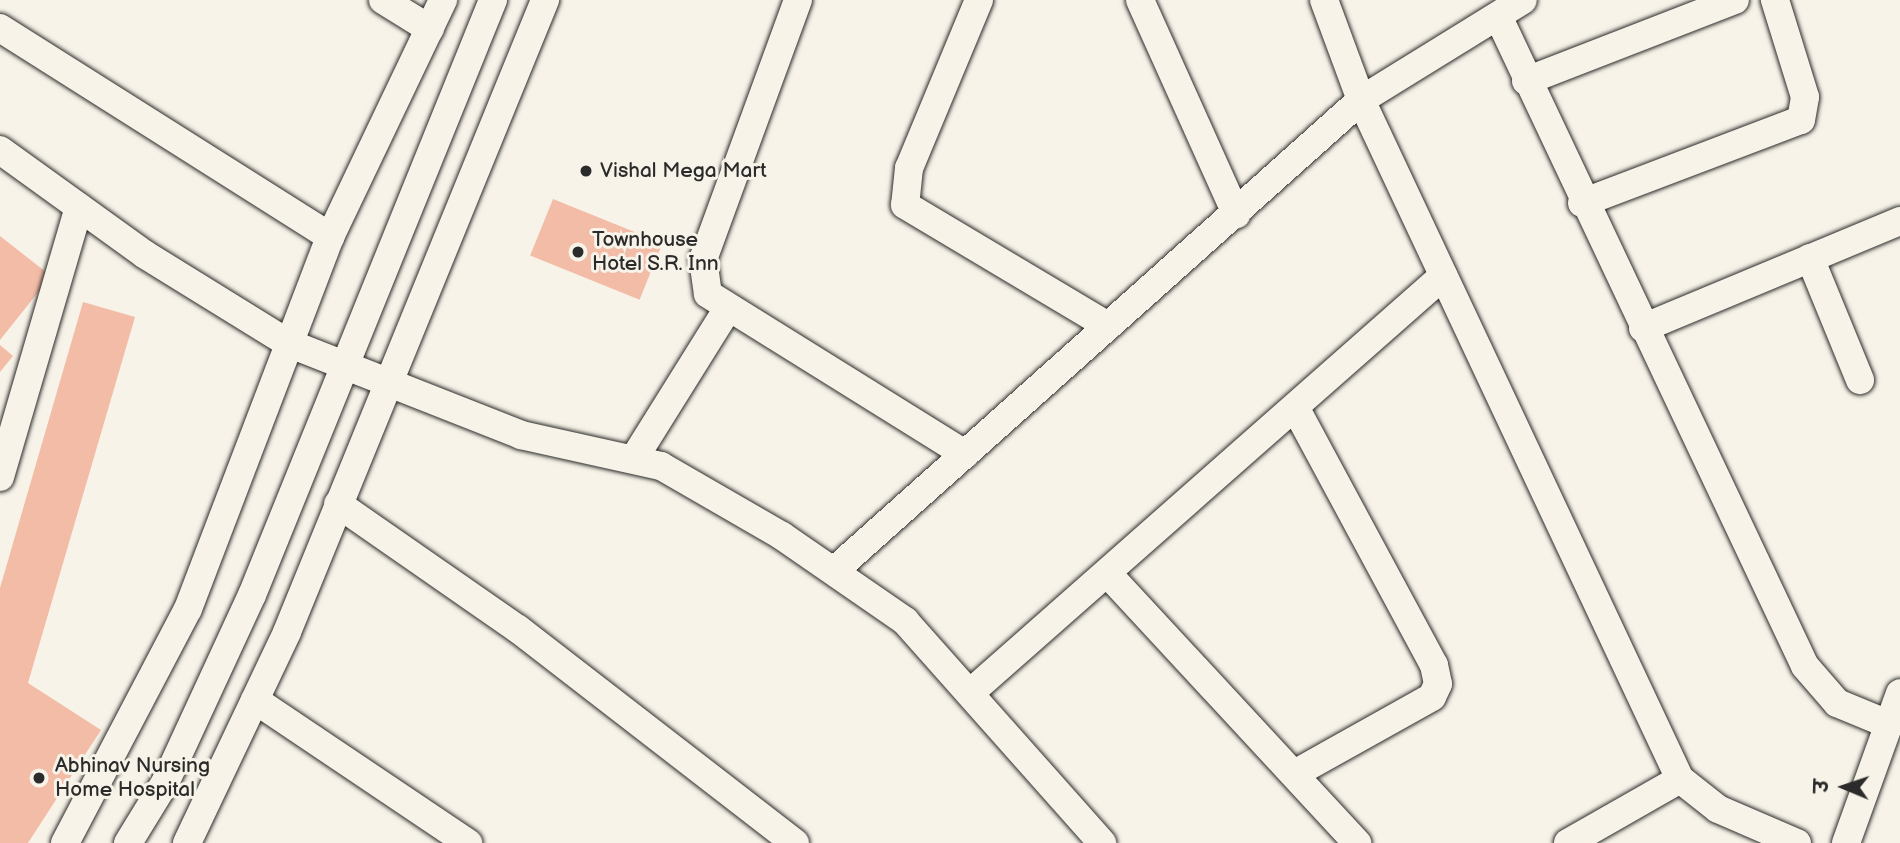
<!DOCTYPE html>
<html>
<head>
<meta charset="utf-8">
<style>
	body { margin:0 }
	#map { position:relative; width:1900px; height:843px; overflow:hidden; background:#f7f3e8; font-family:"Balsamiq Sans","Playpen Sans Deva",sans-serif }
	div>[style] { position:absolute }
	.building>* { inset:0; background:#f3bca7; transform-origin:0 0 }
	.roads { filter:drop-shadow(0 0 2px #2b2b2b) drop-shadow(0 0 2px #2b2b2b) }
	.minor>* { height:28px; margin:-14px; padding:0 14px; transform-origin:14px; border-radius:14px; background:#f7f3e8 }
	.dots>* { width:19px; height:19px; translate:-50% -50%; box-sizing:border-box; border:4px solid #f7f3e8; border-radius:50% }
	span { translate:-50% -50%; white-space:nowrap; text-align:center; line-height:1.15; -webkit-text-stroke:6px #f7f3e8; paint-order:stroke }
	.poi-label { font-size:21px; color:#2b2b2b }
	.left { translate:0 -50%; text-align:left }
	.north { position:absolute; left:1809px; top:752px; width:70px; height:70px; -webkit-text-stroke:5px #f7f3e8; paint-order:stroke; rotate:272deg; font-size:19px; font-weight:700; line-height:28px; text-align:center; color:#2b2b2b }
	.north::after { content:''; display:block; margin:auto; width:24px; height:32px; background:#2b2b2b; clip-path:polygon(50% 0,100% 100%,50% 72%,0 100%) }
</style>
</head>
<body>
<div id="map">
	<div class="building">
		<i style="left:553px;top:199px;width:118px;height:61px;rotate:22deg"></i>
		<i style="clip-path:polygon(0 236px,51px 276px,0 340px)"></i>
		<i style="clip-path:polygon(83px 302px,135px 317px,28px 683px,101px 730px,28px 843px,0 843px,0 588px)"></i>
		<i style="clip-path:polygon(0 345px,13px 356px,0 372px)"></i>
	</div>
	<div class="roads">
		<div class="minor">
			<i style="left:383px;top:0;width:55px;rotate:31.7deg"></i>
			<i style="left:798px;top:0;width:276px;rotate:110.1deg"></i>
			<i style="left:703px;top:259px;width:35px;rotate:82deg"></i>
			<i style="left:708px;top:294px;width:303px;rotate:31.9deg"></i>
			<i style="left:979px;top:0;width:182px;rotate:112.6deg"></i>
			<i style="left:909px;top:168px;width:37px;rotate:96deg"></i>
			<i style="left:905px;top:205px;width:236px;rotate:30.8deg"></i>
			<i style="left:1140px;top:0;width:235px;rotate:65.8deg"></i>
			<i style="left:1324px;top:0;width:107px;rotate:69.7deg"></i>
			<i style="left:1361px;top:100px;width:750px;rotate:64.84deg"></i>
			<i style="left:1680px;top:779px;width:48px;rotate:38.3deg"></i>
			<i style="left:1718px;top:809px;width:86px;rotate:23.3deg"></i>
			<i style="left:1498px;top:16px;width:719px;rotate:64.72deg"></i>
			<i style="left:1805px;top:666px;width:49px;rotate:49.1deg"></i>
			<i style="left:1837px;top:703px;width:55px;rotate:22.4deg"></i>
			<i style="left:0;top:28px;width:391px;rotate:32.3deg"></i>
			<i style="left:1526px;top:81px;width:224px;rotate:-21.2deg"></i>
			<i style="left:0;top:150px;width:178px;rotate:35.8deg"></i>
			<i style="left:144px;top:254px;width:169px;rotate:31.7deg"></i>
			<i style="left:288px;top:343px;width:251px;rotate:21.5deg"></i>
			<i style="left:521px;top:435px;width:143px;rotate:12.5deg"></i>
			<i style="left:661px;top:466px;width:140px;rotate:30deg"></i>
			<i style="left:782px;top:536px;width:150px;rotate:34.6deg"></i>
			<i style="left:905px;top:621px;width:297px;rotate:48.4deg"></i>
			<i style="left:1582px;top:203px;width:234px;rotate:-20.8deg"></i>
			<i style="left:1801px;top:120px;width:23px;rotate:-80deg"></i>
			<i style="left:1805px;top:97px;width:102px;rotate:-107.2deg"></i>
			<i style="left:1810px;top:258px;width:132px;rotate:67.7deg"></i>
			<i style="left:1643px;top:328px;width:278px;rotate:-22.6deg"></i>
			<i style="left:1296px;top:409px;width:291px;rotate:61.7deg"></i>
			<i style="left:1434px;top:665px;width:19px;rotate:78deg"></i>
			<i style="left:1438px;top:684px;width:14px;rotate:115deg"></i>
			<i style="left:1432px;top:697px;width:156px;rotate:150.8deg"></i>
			<i style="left:635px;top:457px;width:173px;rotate:-58deg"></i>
			<i style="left:0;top:477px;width:281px;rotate:-73.7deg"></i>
			<i style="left:338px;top:504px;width:219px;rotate:34.8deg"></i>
			<i style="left:518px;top:629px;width:350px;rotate:37.7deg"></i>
			<i style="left:835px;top:570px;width:705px;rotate:-41.78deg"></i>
			<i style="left:1361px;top:100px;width:190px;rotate:-31.7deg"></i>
			<i style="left:1108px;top:574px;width:367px;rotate:47.2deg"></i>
			<i style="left:970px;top:693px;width:631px;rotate:-41.4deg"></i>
			<i style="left:255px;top:700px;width:257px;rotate:33.9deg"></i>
			<i style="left:65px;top:843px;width:264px;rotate:-62.3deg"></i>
			<i style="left:188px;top:609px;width:398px;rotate:-69.1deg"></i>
			<i style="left:330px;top:237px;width:263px;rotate:-64.5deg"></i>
			<i style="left:128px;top:843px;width:73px;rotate:-58.5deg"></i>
			<i style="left:166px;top:781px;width:205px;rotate:-65.2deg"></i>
			<i style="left:252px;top:595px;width:642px;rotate:-67.95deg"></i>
			<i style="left:187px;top:843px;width:233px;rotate:-64.6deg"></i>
			<i style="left:287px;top:632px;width:683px;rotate:-67.79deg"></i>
			<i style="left:1568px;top:843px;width:129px;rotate:-29.7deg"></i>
			<i style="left:1846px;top:843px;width:159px;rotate:-70.2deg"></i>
		</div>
	</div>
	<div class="dots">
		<i style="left:586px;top:171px;background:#2b2b2b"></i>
		<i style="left:578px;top:252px;background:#2b2b2b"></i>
		<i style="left:39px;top:778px;background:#2b2b2b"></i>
	</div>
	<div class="poi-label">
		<span class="left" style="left:600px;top:171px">Vishal Mega Mart</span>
		<span class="left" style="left:592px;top:252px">Townhouse<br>Hotel S.R. Inn</span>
		<span class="left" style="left:55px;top:778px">Abhinav Nursing<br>Home Hospital</span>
	</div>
	<div class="north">उ</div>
</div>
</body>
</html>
